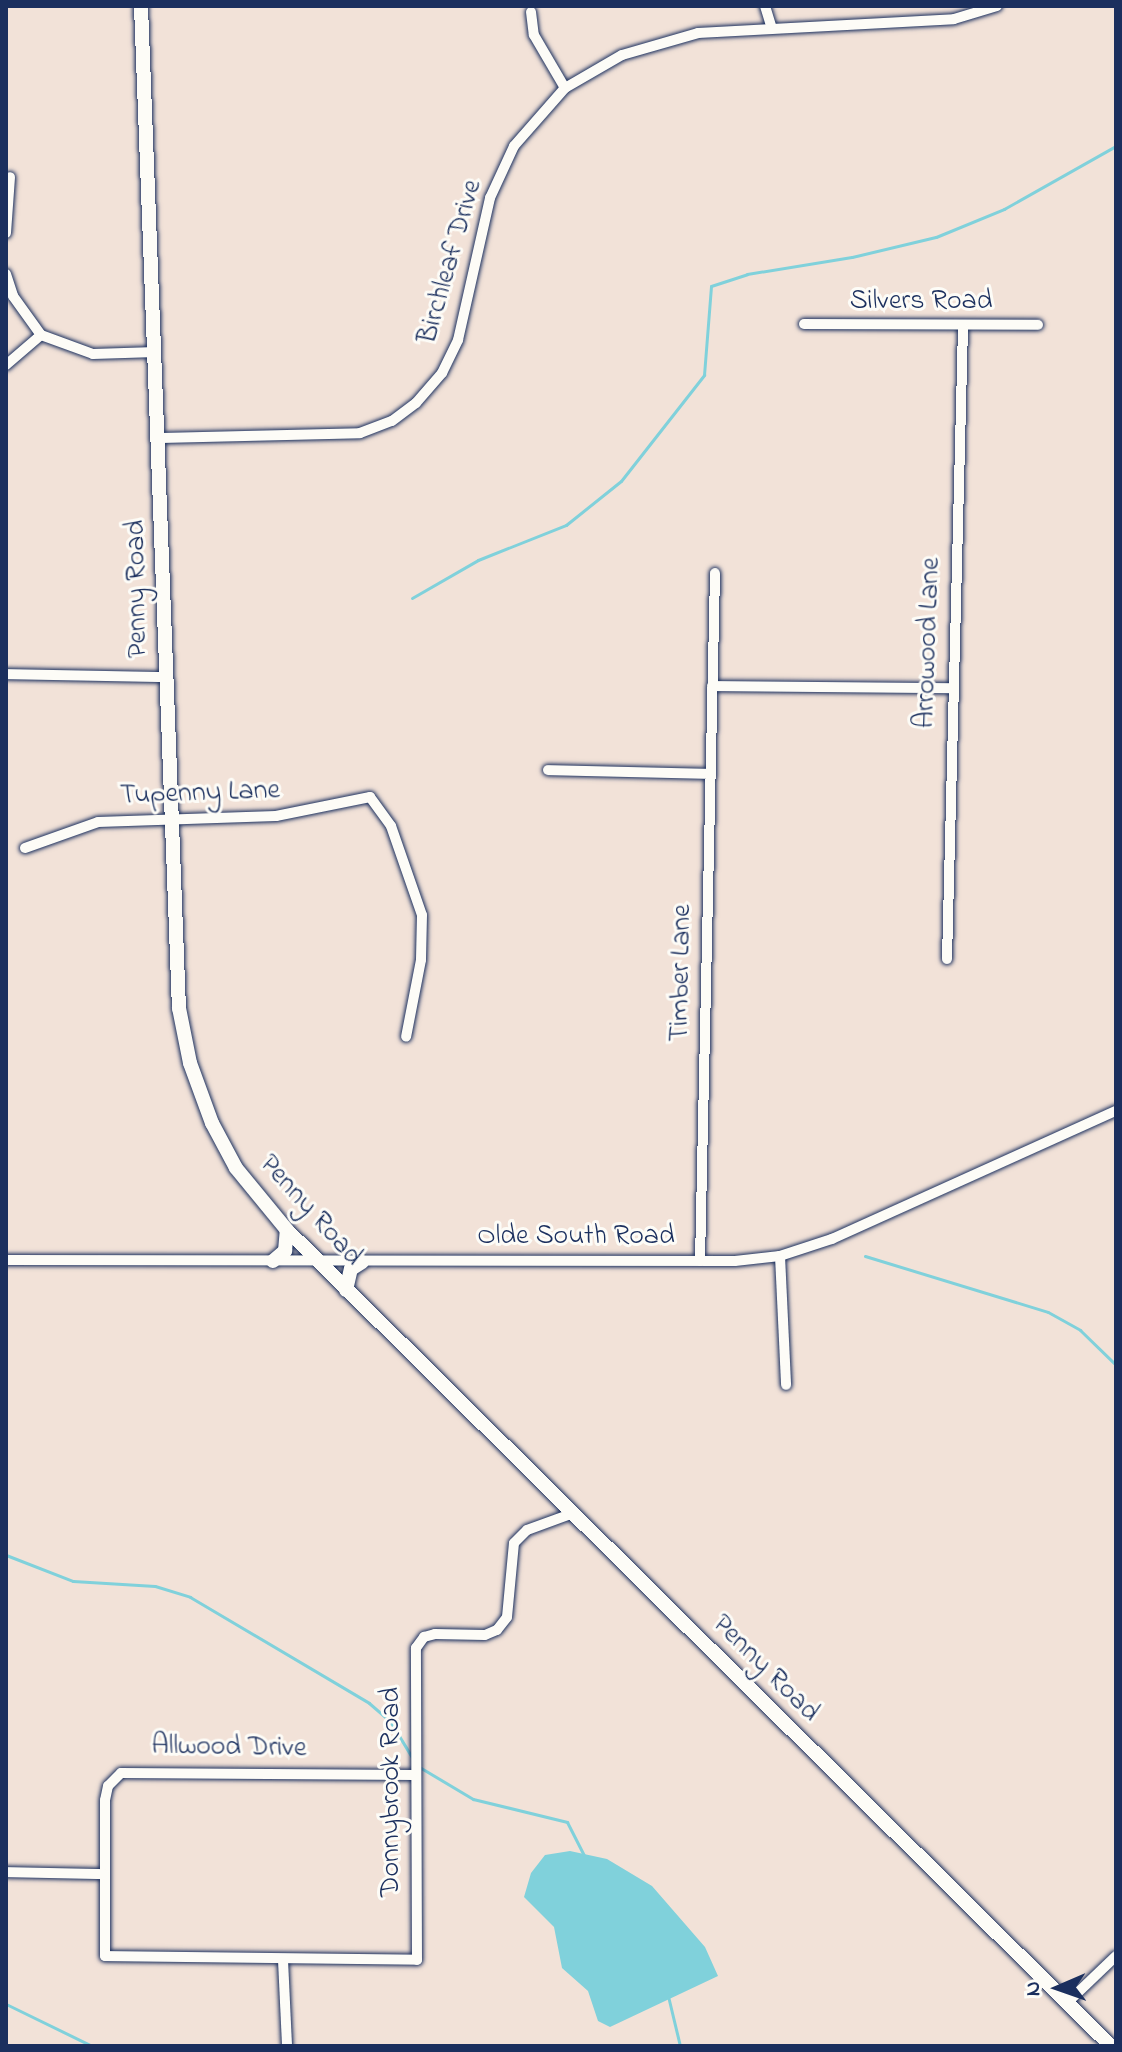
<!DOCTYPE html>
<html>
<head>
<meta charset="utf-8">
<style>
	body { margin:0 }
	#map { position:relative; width:1122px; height:2052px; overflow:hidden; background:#f2e2d8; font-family:"Indie Flower",sans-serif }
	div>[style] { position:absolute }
	.water>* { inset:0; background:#80d1db }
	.stream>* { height:3px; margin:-1.5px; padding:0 1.5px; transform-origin:1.5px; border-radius:1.5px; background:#80d1db }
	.roads { filter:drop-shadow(0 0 2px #1b2f5e) drop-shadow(0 0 2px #1b2f5e) }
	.minor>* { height:10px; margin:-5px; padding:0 5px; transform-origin:5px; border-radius:5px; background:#fdfcf7 }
	.tertiary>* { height:14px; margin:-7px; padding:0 7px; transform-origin:7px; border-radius:7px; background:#fdfcf7 }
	span { translate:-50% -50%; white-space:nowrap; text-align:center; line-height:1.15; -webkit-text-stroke:6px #fdfcf7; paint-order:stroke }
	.street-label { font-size:28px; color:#1b2f5e }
	.frame { position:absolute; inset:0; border:8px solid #1b2f5e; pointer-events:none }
	.north { position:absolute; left:1018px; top:1948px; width:80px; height:80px; -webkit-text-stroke:6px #fdfcf7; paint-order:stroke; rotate:268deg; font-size:22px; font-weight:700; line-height:32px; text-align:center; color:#1b2f5e }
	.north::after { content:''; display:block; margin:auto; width:28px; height:36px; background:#1b2f5e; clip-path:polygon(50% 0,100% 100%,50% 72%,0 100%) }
</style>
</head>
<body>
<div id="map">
	<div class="water">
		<i style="clip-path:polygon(570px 1851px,607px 1859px,652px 1886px,705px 1947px,718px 1976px,610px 2027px,598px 2021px,588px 1991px,562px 1968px,554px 1927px,524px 1897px,531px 1873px,545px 1855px)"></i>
	</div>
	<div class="stream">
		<i style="left:412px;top:598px;width:76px;rotate:-29.9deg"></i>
		<i style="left:478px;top:560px;width:95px;rotate:-21.7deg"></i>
		<i style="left:566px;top:525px;width:70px;rotate:-38.7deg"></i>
		<i style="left:621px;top:481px;width:135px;rotate:-51.9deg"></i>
		<i style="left:704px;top:375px;width:89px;rotate:-85.5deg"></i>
		<i style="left:711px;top:286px;width:38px;rotate:-18deg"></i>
		<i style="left:747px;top:274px;width:106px;rotate:-9.2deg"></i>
		<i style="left:852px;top:257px;width:86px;rotate:-13.4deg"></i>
		<i style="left:936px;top:237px;width:74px;rotate:-22.4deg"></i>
		<i style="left:1004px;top:209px;width:129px;rotate:-29.4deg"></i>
		<i style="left:865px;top:1256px;width:191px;rotate:17deg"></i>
		<i style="left:1048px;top:1312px;width:37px;rotate:29deg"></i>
		<i style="left:1080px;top:1330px;width:50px;rotate:44.2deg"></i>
		<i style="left:6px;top:1555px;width:72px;rotate:21.2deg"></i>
		<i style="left:73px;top:1581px;width:82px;rotate:3.5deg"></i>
		<i style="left:155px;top:1586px;width:37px;rotate:17deg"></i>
		<i style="left:190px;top:1597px;width:208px;rotate:30.6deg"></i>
		<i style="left:369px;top:1703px;width:28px;rotate:41deg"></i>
		<i style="left:390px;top:1721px;width:44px;rotate:58.8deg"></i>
		<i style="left:421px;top:1768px;width:61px;rotate:30.8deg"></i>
		<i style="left:473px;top:1799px;width:97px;rotate:13.7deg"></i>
		<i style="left:567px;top:1822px;width:37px;rotate:63deg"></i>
		<i style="left:668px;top:1996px;width:51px;rotate:76.5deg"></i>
		<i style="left:6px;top:2004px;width:96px;rotate:26deg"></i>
	</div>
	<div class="roads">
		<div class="minor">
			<i style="left:765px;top:6px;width:21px;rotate:73deg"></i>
			<i style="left:531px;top:12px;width:23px;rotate:83deg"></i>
			<i style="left:534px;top:35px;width:61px;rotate:59.7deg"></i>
			<i style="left:6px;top:233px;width:56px;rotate:-85.9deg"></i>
			<i style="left:6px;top:274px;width:23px;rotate:72deg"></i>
			<i style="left:13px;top:296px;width:48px;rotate:54.3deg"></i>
			<i style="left:41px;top:335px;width:55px;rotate:20.1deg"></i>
			<i style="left:93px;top:354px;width:63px;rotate:-1.8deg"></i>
			<i style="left:804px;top:324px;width:234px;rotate:0.2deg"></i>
			<i style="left:6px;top:365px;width:46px;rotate:-40.6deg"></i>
			<i style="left:161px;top:438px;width:199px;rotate:-1.4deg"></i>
			<i style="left:360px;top:433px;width:34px;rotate:-21deg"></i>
			<i style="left:392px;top:421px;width:30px;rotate:-37deg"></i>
			<i style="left:416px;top:403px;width:40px;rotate:-49deg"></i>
			<i style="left:442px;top:373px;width:37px;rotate:-64deg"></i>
			<i style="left:458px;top:340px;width:146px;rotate:-77.3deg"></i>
			<i style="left:490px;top:198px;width:57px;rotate:-65.2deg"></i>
			<i style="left:514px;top:146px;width:77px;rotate:-48.7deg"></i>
			<i style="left:565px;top:88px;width:66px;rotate:-30.1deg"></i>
			<i style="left:622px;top:55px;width:79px;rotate:-16.1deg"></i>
			<i style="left:698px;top:33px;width:256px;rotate:-3.1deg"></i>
			<i style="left:954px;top:19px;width:45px;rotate:-16.8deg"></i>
			<i style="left:6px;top:674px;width:160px;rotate:1.1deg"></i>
			<i style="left:712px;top:686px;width:239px;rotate:0.5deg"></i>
			<i style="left:548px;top:770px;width:161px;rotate:1.4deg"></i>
			<i style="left:25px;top:848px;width:77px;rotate:-19.6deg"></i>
			<i style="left:98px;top:822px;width:178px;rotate:-1.9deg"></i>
			<i style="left:276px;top:816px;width:96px;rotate:-11.4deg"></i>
			<i style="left:370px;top:797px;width:36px;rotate:54deg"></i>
			<i style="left:391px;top:826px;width:94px;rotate:70.8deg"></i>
			<i style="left:422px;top:915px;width:45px;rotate:91.3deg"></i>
			<i style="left:421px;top:960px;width:78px;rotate:101deg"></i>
			<i style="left:947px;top:959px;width:631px;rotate:-88.55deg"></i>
			<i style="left:780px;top:1256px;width:129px;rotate:87.3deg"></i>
			<i style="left:6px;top:1260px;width:729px;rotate:0.08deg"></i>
			<i style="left:735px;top:1261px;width:45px;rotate:-6.3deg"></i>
			<i style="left:780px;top:1256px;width:55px;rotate:-18.1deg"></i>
			<i style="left:832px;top:1239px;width:312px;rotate:-24.3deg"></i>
			<i style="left:700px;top:1261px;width:688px;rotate:-88.75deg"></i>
			<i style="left:415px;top:1775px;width:294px;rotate:-179.6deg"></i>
			<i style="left:121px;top:1773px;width:18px;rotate:135deg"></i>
			<i style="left:108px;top:1786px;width:14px;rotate:102deg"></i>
			<i style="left:105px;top:1800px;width:156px;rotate:90deg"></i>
			<i style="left:105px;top:1956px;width:312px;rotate:0.7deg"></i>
			<i style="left:417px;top:1960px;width:312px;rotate:-90.2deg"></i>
			<i style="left:416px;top:1648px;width:14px;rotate:-54deg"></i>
			<i style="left:424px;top:1637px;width:11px;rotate:-15deg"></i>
			<i style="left:435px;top:1634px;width:50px;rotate:1.1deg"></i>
			<i style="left:485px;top:1635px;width:13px;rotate:-23deg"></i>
			<i style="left:497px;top:1630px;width:16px;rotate:-52deg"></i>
			<i style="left:507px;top:1617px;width:74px;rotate:-84.6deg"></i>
			<i style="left:514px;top:1543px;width:18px;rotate:-45deg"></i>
			<i style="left:527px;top:1530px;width:47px;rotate:-20deg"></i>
			<i style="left:6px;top:1872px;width:98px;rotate:1.2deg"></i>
			<i style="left:283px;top:1960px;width:86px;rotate:87.3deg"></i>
			<i style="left:1068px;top:2002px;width:66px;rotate:-43.8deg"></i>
		</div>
		<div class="tertiary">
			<i style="left:141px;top:6px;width:1003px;rotate:87.83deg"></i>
			<i style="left:179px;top:1008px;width:56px;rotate:78.7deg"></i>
			<i style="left:190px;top:1063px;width:64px;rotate:69.9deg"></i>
			<i style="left:212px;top:1123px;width:51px;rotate:61.9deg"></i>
			<i style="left:236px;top:1168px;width:80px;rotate:50.6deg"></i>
			<i style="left:287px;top:1230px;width:1160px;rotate:44.72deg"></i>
			<i style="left:273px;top:1261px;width:16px;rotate:-40deg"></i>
			<i style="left:285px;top:1251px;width:21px;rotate:-85deg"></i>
			<i style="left:346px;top:1290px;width:22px;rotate:-77deg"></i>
			<i style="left:351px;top:1269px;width:13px;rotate:-32deg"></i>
		</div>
	</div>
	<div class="street-label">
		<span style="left:451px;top:262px;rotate:-74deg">Birchleaf Drive</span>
		<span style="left:921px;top:302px">Silvers Road</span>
		<span style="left:138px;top:589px;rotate:-91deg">Penny Road</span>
		<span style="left:929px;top:643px;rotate:-88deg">Arrowood Lane</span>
		<span style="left:200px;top:794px;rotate:-2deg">Tupenny Lane</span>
		<span style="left:682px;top:973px;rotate:-89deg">Timber Lane</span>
		<span style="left:310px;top:1211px;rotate:48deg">Penny Road</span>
		<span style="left:576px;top:1237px">Olde South Road</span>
		<span style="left:765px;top:1669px;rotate:45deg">Penny Road</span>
		<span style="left:229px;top:1748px;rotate:1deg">Allwood Drive</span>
		<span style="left:392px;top:1792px;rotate:-90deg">Donnybrook Road</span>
	</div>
	<div class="frame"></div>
	<div class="north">N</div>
</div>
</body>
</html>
